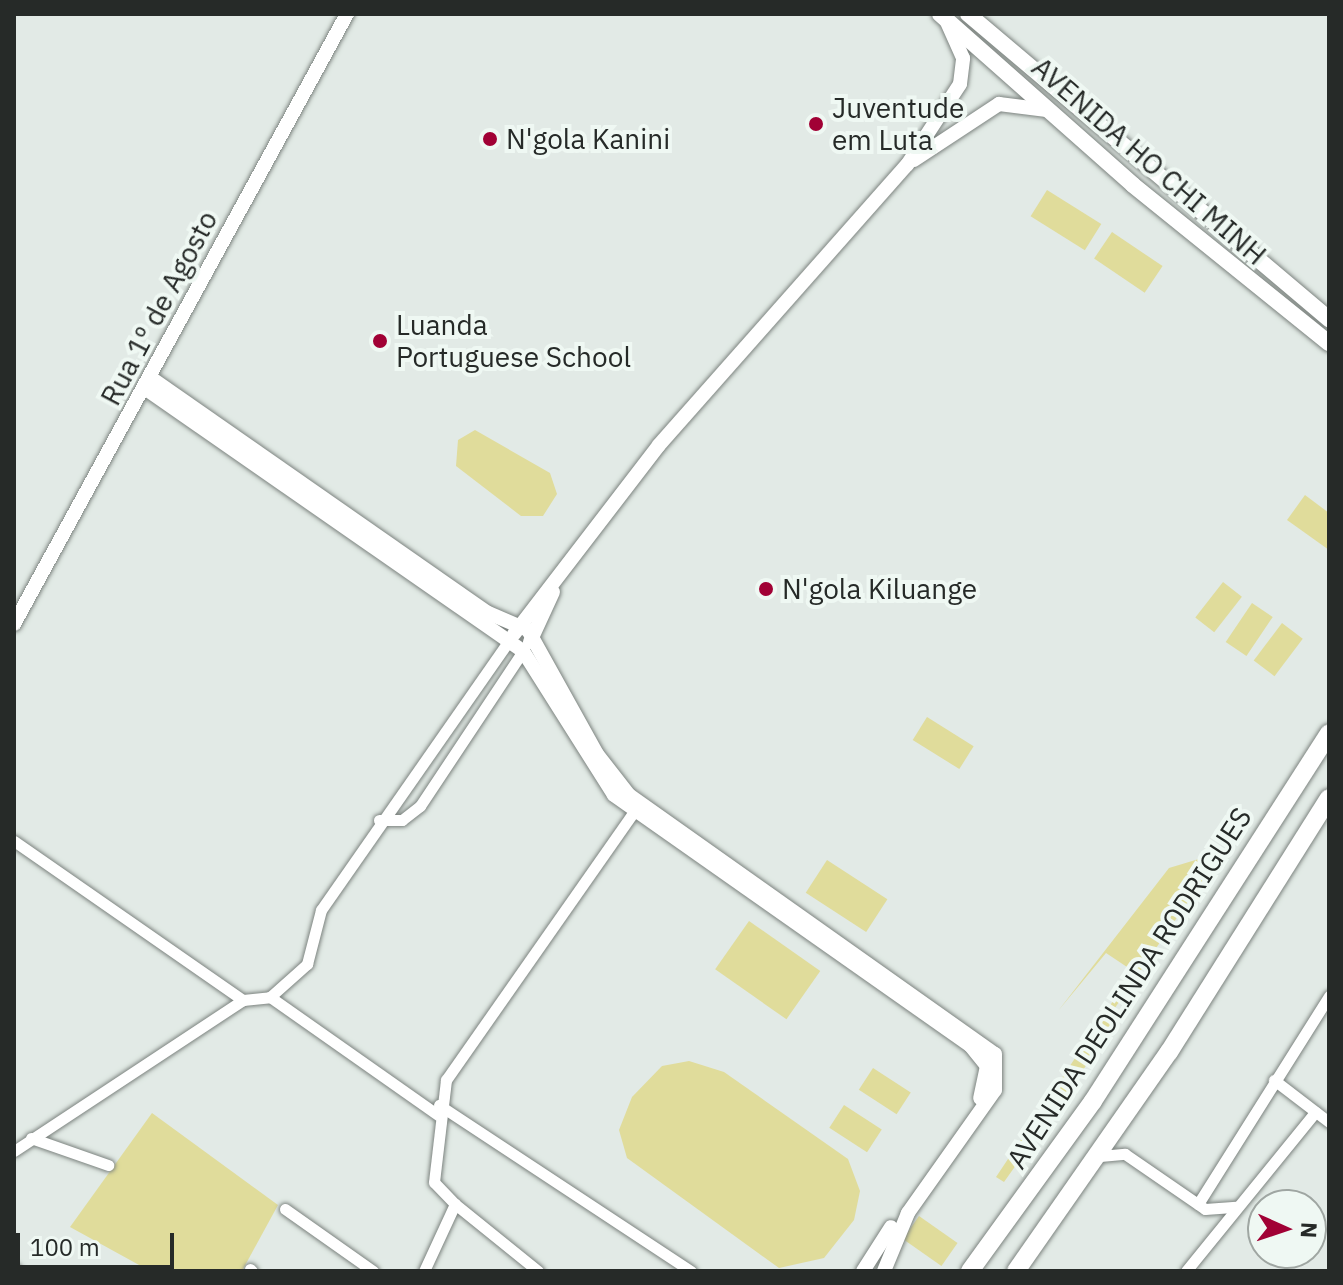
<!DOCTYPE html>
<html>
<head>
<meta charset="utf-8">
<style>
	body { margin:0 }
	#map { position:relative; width:1343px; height:1285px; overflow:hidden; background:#e2eae6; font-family:"IBM Plex Sans",sans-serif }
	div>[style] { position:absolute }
	.green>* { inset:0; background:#e0dc9b; transform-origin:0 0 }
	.roads { filter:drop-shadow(0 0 2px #7c837f) drop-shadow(0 0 2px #7c837f) }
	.minor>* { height:11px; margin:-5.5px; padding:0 5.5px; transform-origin:5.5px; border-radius:5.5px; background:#fff }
	.tertiary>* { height:14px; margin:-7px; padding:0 7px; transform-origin:7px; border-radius:7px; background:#fff }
	.secondary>* { height:14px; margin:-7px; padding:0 7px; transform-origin:7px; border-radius:7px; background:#fff }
	.primary>* { height:16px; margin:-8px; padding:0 8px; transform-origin:8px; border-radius:8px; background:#fff }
	.trunk>* { height:18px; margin:-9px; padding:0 9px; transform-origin:9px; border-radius:9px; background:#fff }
	.dots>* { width:22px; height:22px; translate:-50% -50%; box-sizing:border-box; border:4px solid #eff8f3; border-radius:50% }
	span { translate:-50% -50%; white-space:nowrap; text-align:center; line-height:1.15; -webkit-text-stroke:8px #eff8f3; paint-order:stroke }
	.poi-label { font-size:28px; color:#262a28 }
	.left { translate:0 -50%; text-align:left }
	.street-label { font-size:28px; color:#262a28 }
	.frame { position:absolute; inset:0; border:16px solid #262a28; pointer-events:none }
	.north { position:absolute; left:1247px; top:1189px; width:80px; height:80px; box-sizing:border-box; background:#eff8f3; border:2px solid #9fa6a2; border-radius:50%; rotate:93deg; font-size:22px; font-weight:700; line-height:32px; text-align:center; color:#262a28 }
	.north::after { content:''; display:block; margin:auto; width:28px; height:36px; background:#a10135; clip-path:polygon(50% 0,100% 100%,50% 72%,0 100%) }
	.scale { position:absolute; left:16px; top:1233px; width:158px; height:36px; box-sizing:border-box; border:4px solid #262a28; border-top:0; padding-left:10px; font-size:24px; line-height:28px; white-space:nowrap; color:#262a28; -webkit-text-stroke:6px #eff8f3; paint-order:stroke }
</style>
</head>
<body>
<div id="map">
	<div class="green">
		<i style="left:1047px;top:190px;width:64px;height:31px;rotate:32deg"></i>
		<i style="left:1112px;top:232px;width:61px;height:32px;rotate:34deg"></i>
		<i style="clip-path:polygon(475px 430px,550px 473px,557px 494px,543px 516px,521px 516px,456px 466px,458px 440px)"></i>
		<i style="clip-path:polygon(1305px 495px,1329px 513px,1329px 550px,1287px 520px)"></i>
		<i style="left:1223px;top:582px;width:24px;height:45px;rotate:38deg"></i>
		<i style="left:1252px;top:603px;width:25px;height:47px;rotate:34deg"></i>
		<i style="left:1282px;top:623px;width:26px;height:47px;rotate:37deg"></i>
		<i style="left:927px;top:717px;width:55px;height:27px;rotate:32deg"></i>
		<i style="clip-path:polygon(1222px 852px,1108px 1018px,1114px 1026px,1004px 1182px,996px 1177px,1133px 971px,1106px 953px,1058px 1011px,1169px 868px)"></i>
		<i style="left:827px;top:860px;width:72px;height:39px;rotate:33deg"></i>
		<i style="left:749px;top:921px;width:87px;height:59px;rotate:35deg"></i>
		<i style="clip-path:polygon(689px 1061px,724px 1072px,848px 1159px,860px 1191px,854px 1220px,824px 1258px,779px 1268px,627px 1158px,619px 1130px,632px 1097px,662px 1066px)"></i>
		<i style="left:873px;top:1068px;width:45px;height:26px;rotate:33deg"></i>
		<i style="left:844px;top:1105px;width:45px;height:27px;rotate:33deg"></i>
		<i style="clip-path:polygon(152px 1113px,278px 1205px,242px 1271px,150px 1271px,70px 1227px)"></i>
		<i style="left:919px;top:1216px;width:47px;height:28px;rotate:35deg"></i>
	</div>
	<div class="roads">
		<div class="minor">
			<i style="left:379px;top:820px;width:23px"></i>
			<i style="left:402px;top:820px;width:23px;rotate:-38deg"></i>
			<i style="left:420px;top:806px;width:186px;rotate:-56.4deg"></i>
			<i style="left:14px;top:841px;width:279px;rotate:34.8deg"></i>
			<i style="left:243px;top:1000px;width:27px;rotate:-6deg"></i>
			<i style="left:270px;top:997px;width:50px;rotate:-41.7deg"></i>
			<i style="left:307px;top:964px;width:56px;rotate:-75.5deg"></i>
			<i style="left:321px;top:910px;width:328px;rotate:-55.1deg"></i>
			<i style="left:270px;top:997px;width:205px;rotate:35.1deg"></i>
			<i style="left:1274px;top:1080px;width:69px;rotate:37.4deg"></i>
			<i style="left:439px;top:1105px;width:302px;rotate:33.4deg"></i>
			<i style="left:31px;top:1138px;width:82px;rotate:19.3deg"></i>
			<i style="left:14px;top:1151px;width:274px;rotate:-33.4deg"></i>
			<i style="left:1100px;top:1156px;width:25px;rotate:-5deg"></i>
			<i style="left:1125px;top:1154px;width:97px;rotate:34.5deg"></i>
			<i style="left:1205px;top:1209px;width:31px;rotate:-4deg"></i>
			<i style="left:455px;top:1204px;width:107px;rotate:38.9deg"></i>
			<i style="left:1198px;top:1204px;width:246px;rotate:-57.8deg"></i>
			<i style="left:285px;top:1209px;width:108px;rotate:35.2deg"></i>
			<i style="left:14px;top:1268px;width:4px;rotate:45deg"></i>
			<i style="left:250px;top:1269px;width:3px;rotate:45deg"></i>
			<i style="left:424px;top:1271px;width:74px;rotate:-65.2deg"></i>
			<i style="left:455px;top:1204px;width:30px;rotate:-134deg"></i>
			<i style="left:434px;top:1182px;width:103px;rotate:-83.3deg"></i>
			<i style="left:446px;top:1080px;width:327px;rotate:-55deg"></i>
			<i style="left:1186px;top:1271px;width:205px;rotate:-50.9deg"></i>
		</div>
		<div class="tertiary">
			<i style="left:914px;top:160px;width:102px;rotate:-33.4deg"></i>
			<i style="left:999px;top:104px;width:48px;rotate:7.1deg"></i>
			<i style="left:151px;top:378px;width:409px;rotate:34.9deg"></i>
			<i style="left:486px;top:612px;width:46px;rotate:23.2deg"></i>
			<i style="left:528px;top:630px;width:142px;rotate:60.9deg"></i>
			<i style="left:597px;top:754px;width:52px;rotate:52deg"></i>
			<i style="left:629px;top:795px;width:448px;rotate:35.3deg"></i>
			<i style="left:995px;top:1054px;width:36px;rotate:90deg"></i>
			<i style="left:995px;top:1090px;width:151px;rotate:125.3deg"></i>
			<i style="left:908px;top:1213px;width:63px;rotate:112.5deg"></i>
			<i style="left:146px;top:389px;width:459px;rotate:34.8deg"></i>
			<i style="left:523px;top:651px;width:170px;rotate:57.7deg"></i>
			<i style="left:614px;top:795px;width:435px;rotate:35.1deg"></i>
			<i style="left:970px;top:1045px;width:27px;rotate:51deg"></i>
			<i style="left:987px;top:1066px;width:33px;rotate:102deg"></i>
			<i style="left:514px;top:634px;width:238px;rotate:-52.5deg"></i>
			<i style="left:659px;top:445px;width:374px;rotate:-48.5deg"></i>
			<i style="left:907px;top:165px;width:97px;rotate:-56.8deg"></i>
			<i style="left:960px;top:84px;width:26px;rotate:-83deg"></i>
			<i style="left:963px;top:58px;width:39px;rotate:-114deg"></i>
			<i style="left:530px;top:642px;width:55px;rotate:-65.3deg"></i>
			<i style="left:863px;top:1271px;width:52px;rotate:-57.5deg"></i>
		</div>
		<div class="secondary">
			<i style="left:14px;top:624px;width:695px;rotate:-61.37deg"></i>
		</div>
		<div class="primary">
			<i style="left:940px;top:14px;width:258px;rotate:41.5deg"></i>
			<i style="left:1133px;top:185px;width:252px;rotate:38.9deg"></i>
			<i style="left:968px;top:14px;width:473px;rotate:40.2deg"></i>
		</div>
		<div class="trunk">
			<i style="left:970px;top:1271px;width:210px;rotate:-54.1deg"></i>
			<i style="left:1093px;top:1101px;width:437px;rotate:-57.3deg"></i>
			<i style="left:1016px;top:1271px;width:267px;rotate:-55.1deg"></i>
			<i style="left:1169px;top:1052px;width:300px;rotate:-57.8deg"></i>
		</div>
	</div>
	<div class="dots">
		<i style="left:816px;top:124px;background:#a10135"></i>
		<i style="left:490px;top:139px;background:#a10135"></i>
		<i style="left:380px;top:341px;background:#a10135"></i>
		<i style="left:766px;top:589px;background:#a10135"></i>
	</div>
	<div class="poi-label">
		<span class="left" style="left:832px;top:124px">Juventude<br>em Luta</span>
		<span class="left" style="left:506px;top:139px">N'gola Kanini</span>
		<span class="left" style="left:396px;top:341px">Luanda<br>Portuguese School</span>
		<span class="left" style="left:782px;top:589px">N'gola Kiluange</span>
	</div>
	<div class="street-label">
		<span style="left:1149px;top:161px;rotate:41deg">AVENIDA HO CHI MINH</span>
		<span style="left:159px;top:308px;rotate:-62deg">Rua 1º de Agosto</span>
		<span style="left:1129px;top:988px;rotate:-57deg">AVENIDA DEOLINDA RODRIGUES</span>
	</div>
	<div class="frame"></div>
	<div class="north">N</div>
	<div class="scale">100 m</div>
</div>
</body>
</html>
